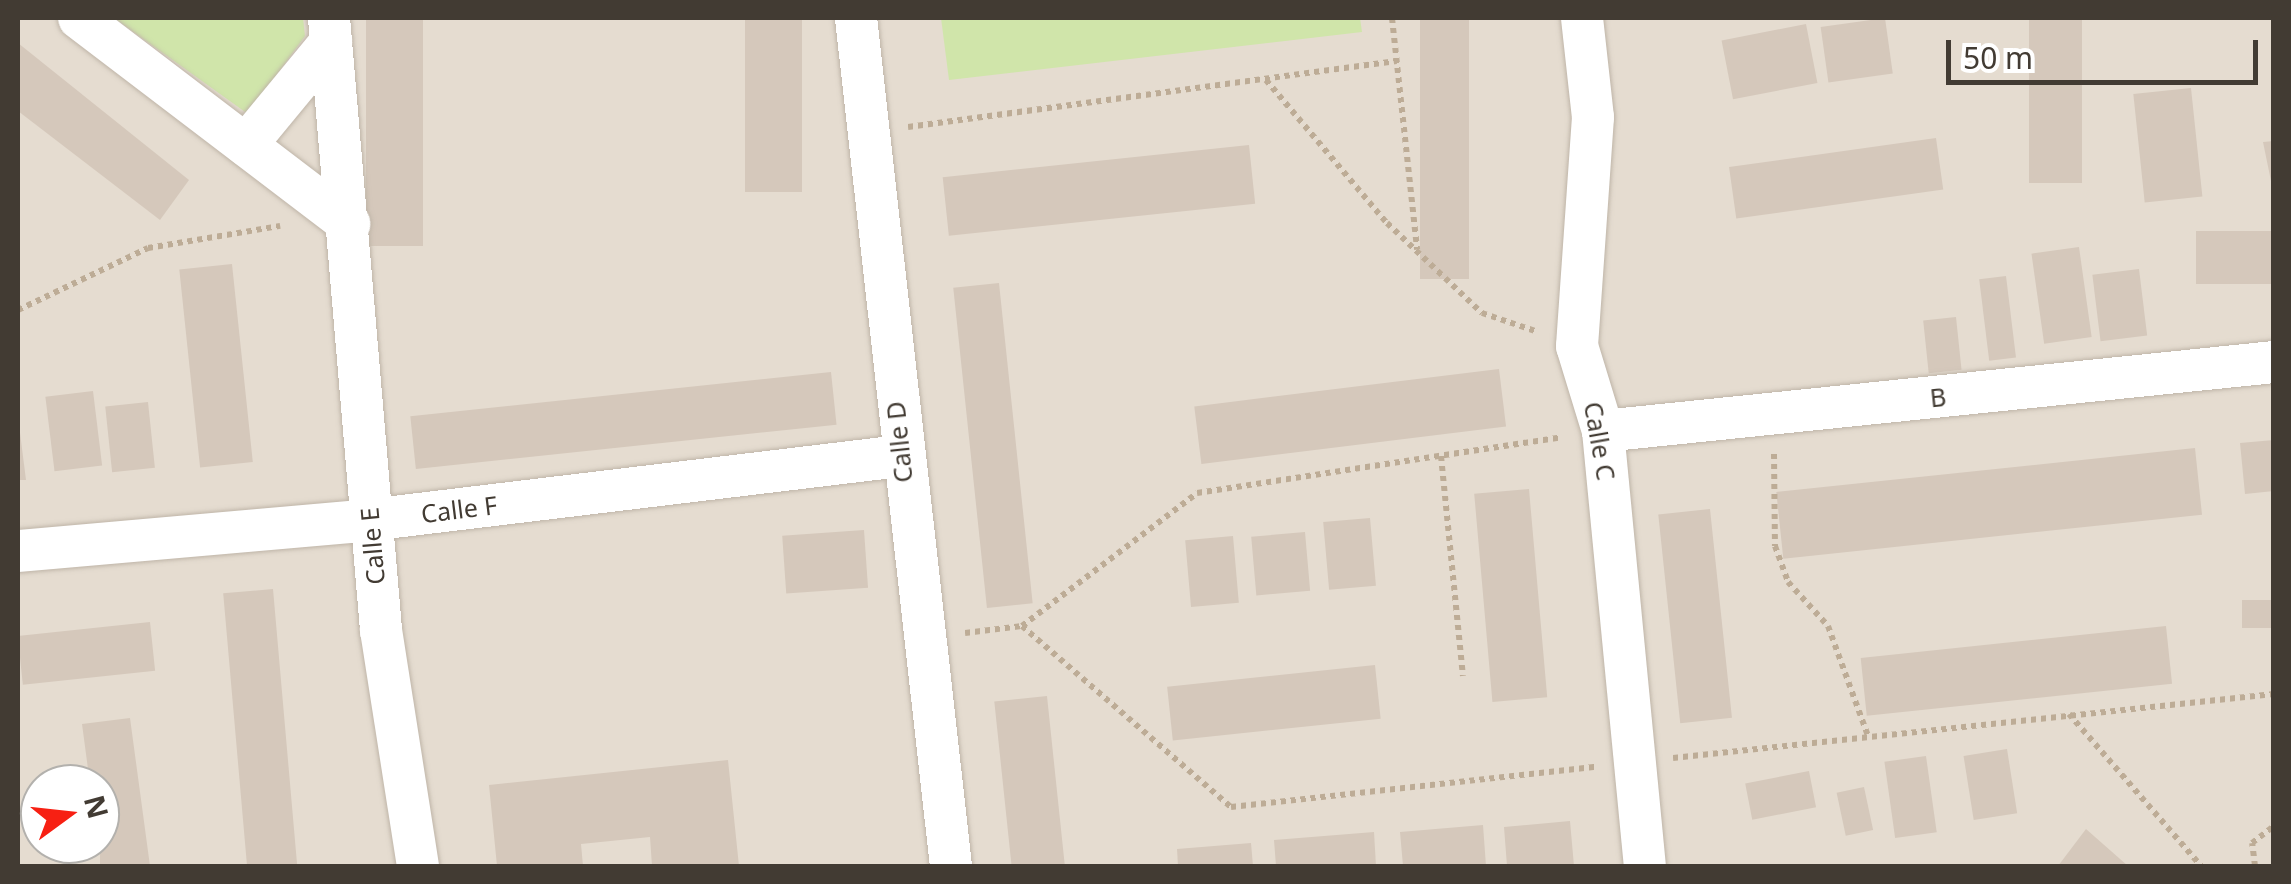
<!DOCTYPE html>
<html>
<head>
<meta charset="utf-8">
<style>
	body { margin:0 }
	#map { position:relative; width:2291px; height:884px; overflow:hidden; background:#f1ebe2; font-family:"Noto Sans",sans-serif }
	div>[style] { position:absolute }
	.residential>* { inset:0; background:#e5dcd0 }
	.green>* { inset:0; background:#d0e5aa }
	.building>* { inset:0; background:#d5c8bb; transform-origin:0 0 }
	.path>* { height:6px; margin-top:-3px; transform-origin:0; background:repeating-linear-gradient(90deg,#bdac96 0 5px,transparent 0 10px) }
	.roads { filter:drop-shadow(0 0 2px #bfb5a8) drop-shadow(0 0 2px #bfb5a8) }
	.minor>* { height:42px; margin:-21px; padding:0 21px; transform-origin:21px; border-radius:21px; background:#fff }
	span { translate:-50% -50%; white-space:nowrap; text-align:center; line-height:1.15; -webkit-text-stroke:8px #fff; paint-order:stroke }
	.street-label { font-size:25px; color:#423b33 }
	.frame { position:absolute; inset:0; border:20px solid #423b33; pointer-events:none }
	.north { position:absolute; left:20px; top:764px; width:100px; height:100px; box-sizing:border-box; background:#fff; border:2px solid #b3b1ad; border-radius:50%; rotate:75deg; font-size:28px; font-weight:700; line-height:40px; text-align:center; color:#423b33 }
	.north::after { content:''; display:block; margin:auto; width:35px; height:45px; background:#f72013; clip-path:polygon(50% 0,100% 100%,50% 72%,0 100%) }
	.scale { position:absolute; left:1946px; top:40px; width:312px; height:45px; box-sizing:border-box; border:5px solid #423b33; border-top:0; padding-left:12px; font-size:30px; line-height:35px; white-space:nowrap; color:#423b33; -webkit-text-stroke:8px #fff; paint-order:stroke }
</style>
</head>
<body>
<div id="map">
	<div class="residential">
		<i style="clip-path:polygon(evenodd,18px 18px,2273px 18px,2273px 866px,18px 866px,18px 18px,40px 784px,100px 784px,100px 844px,40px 844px,40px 784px)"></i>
	</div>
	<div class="green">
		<i style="clip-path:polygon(114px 18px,303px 18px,305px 36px,248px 114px)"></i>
		<i style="clip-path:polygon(941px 18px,1360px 18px,1362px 32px,949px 80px)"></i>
	</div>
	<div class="building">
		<i style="left:366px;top:18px;width:57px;height:228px"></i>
		<i style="left:745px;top:18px;width:57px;height:174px"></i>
		<i style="left:1420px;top:18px;width:49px;height:261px"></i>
		<i style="left:1885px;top:18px;width:56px;height:65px;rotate:82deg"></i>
		<i style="left:2029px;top:18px;width:53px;height:165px"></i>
		<i style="left:1806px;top:24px;width:60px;height:86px;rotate:79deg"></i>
		<i style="clip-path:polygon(18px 43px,189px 180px,160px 220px,18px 111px)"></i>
		<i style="left:2191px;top:88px;width:109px;height:58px;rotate:84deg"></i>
		<i style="left:1936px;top:138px;width:52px;height:209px;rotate:82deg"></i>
		<i style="clip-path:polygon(2274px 141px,2274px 186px,2272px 186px,2263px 142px)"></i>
		<i style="left:1249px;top:145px;width:59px;height:308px;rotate:84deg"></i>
		<i style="left:2274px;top:231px;width:53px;height:78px;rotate:90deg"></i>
		<i style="left:2079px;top:247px;width:91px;height:48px;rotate:82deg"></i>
		<i style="left:232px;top:264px;width:199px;height:53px;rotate:84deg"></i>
		<i style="left:2139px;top:269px;width:67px;height:47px;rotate:83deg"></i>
		<i style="left:2006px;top:276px;width:82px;height:27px;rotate:83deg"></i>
		<i style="left:999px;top:283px;width:322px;height:46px;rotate:84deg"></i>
		<i style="left:1956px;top:317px;width:53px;height:33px;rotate:84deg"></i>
		<i style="left:1499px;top:369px;width:58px;height:307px;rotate:83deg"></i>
		<i style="left:831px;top:372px;width:53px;height:423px;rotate:84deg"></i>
		<i style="left:93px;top:391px;width:75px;height:48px;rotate:83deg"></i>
		<i style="left:148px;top:402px;width:66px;height:43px;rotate:84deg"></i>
		<i style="clip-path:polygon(18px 417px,26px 480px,18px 480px)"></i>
		<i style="clip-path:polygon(2274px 440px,2274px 491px,2245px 494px,2240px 443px)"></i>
		<i style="left:2195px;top:448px;width:67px;height:421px;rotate:84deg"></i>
		<i style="left:1529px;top:489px;width:209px;height:55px;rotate:85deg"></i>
		<i style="left:1710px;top:509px;width:210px;height:52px;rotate:84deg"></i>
		<i style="left:1370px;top:518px;width:68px;height:47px;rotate:85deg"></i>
		<i style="left:864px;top:530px;width:58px;height:82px;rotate:86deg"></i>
		<i style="left:1305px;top:532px;width:59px;height:54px;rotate:85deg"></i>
		<i style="left:1233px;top:536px;width:67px;height:48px;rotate:85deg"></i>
		<i style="left:273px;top:589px;width:278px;height:50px;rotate:85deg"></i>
		<i style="left:2274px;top:600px;width:28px;height:32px;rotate:90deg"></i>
		<i style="left:150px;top:622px;width:49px;height:133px;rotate:84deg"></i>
		<i style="left:2166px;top:626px;width:58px;height:307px;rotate:84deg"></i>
		<i style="left:1375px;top:665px;width:54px;height:209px;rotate:84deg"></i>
		<i style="left:1047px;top:696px;width:171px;height:53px;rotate:84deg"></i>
		<i style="clip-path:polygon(130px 718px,150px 866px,100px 866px,100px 784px,90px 784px,82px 724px)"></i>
		<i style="left:2007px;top:749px;width:65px;height:44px;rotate:81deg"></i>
		<i style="left:1926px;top:756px;width:77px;height:42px;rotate:82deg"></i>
		<i style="clip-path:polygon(728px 760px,739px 866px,652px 866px,650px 837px,581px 844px,583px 866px,497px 866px,489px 785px)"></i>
		<i style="left:1809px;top:771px;width:37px;height:65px;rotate:79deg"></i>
		<i style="left:1864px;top:787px;width:44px;height:28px;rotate:78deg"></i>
		<i style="clip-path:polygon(1570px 821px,1574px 866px,1507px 866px,1504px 827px)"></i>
		<i style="clip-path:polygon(1483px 825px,1486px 866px,1403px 866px,1400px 832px)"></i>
		<i style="clip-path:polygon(2086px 829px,2128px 866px,2058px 866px)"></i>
		<i style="clip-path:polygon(1374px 832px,1376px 866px,1276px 866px,1274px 840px)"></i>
		<i style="clip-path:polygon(1251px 843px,1253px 866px,1178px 866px,1177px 849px)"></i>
	</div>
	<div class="path">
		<i style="left:1392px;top:18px;width:233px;rotate:83.8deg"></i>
		<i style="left:1266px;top:80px;width:187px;rotate:49.8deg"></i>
		<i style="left:1387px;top:223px;width:131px;rotate:43.5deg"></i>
		<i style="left:1482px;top:313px;width:59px;rotate:18.7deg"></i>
		<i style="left:908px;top:127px;width:493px;rotate:-7.7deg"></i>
		<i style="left:18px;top:310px;width:144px;rotate:-25.5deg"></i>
		<i style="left:148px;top:248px;width:134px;rotate:-9.5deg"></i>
		<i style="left:1774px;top:454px;width:92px;rotate:89.4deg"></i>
		<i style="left:1775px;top:546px;width:38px;rotate:70deg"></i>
		<i style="left:1788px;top:582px;width:59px;rotate:47.7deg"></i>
		<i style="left:1828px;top:626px;width:117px;rotate:70deg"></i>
		<i style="left:1441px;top:456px;width:221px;rotate:84.3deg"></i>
		<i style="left:1022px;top:626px;width:276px;rotate:40.9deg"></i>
		<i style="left:1231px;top:807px;width:367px;rotate:-6.3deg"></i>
		<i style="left:965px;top:633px;width:57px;rotate:-7deg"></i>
		<i style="left:1022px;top:626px;width:220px;rotate:-37.2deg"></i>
		<i style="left:1197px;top:493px;width:369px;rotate:-8.7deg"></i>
		<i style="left:2069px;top:714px;width:201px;rotate:49deg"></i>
		<i style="left:1673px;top:758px;width:604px;rotate:-6.08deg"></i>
		<i style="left:2255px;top:866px;width:23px;rotate:-97deg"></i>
		<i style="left:2252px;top:843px;width:28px;rotate:-38deg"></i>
	</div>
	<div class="roads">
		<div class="minor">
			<i style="left:79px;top:18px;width:340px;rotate:37.3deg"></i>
			<i style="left:329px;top:18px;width:614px;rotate:85.14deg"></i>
			<i style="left:381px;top:630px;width:239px;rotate:81.1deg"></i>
			<i style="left:856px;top:18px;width:853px;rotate:83.61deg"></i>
			<i style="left:1582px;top:18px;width:100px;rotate:83.7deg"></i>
			<i style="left:1593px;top:117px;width:230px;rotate:94deg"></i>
			<i style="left:1577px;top:346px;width:89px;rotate:73deg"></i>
			<i style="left:1603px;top:431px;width:437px;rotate:84.5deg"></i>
			<i style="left:246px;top:145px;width:134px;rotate:-50.5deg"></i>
			<i style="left:1603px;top:431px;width:675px;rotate:-5.87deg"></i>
			<i style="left:18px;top:551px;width:352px;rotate:-5deg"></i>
			<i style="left:369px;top:520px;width:535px;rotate:-6.87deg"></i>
		</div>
	</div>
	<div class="street-label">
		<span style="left:1938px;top:397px;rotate:-6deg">B</span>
		<span style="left:1600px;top:441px;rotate:80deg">Calle C</span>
		<span style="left:899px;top:442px;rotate:-96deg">Calle D</span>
		<span style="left:459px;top:509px;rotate:-7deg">Calle F</span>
		<span style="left:372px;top:546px;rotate:-95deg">Calle E</span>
	</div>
	<div class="frame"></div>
	<div class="north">N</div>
	<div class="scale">50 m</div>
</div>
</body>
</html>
